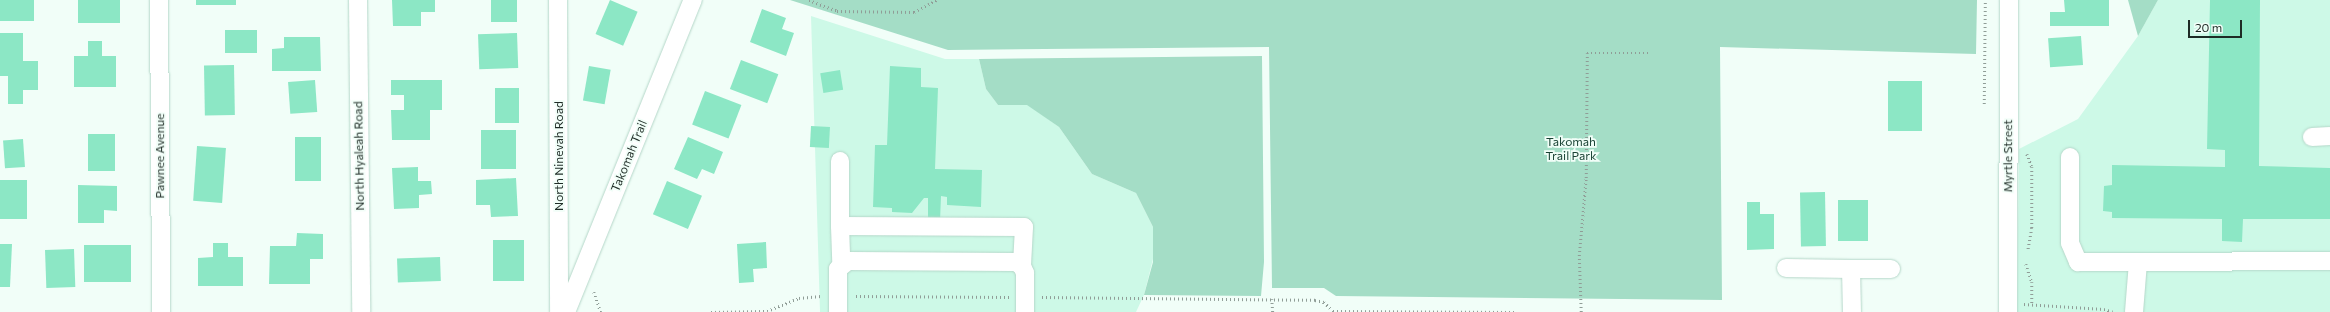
<!DOCTYPE html>
<html>
<head>
<meta charset="utf-8">
<style>
	body { margin:0 }
	#map { position:relative; width:2330px; height:312px; overflow:hidden; background:#f1fef8; font-family:Commissioner,sans-serif }
	div>[style] { position:absolute }
	.built>* { inset:0; background:#cdf9e7 }
	.green>* { inset:0; background:#a4ddc6 }
	.building>* { inset:0; background:#8ce7c5; transform-origin:0 0 }
	.path>* { height:2.5px; margin-top:-1.25px; transform-origin:0; background:repeating-linear-gradient(90deg,#909d97 0 1px,transparent 0 4px) }
	.roads { filter:drop-shadow(0 0 1px #b5d7c9) drop-shadow(0 0 1px #b5d7c9) }
	.minor>* { height:18px; margin:-9px; padding:0 9px; transform-origin:9px; border-radius:9px; background:#fff }
	span { translate:-50% -50%; white-space:nowrap; text-align:center; line-height:1.15; -webkit-text-stroke:3.5px #f1fef8; paint-order:stroke }
	.park-label { font-size:12px; color:#194234 }
	.street-label { font-size:12px; color:#1e2b25 }
	.scale { position:absolute; left:2188px; top:20px; width:54px; height:18px; box-sizing:border-box; border:2px solid #1e2b25; border-top:0; padding-left:5px; font-size:12px; line-height:14px; white-space:nowrap; color:#1e2b25; -webkit-text-stroke:3px #f1fef8; paint-order:stroke }
</style>
</head>
<body>
<div id="map">
	<div class="built">
		<i style="clip-path:polygon(2158px 0,2330px 0,2330px 312px,2017px 312px,2019px 149px,2078px 119px,2138px 36px)"></i>
		<i style="clip-path:polygon(811px 16px,945px 59px,979px 59px,986px 89px,998px 105px,1027px 104px,1059px 127px,1092px 174px,1136px 193px,1153px 227px,1153px 259px,1144px 295px,1136px 312px,820px 312px)"></i>
	</div>
	<div class="green">
		<i style="clip-path:polygon(790px 0,1977px 0,1976px 54px,1720px 47px,1722px 300px,1336px 296px,1324px 288px,1272px 288px,1269px 47px,948px 50px)"></i>
		<i style="clip-path:polygon(2128px 0,2158px 0,2138px 36px)"></i>
		<i style="clip-path:polygon(1262px 56px,1264px 262px,1261px 296px,1144px 295px,1153px 262px,1153px 227px,1136px 193px,1092px 174px,1059px 127px,1027px 105px,998px 105px,986px 89px,979px 59px)"></i>
	</div>
	<div class="building">
		<i style="left:0;top:0;width:34px;height:21px"></i>
		<i style="left:78px;top:0;width:42px;height:23px"></i>
		<i style="left:196px;top:0;width:40px;height:5px"></i>
		<i style="clip-path:polygon(392px 0,435px 0,435px 12px,421px 12px,421px 26px,393px 26px)"></i>
		<i style="left:491px;top:0;width:26px;height:22px"></i>
		<i style="left:610px;top:0;width:30px;height:37px;rotate:23deg"></i>
		<i style="clip-path:polygon(2064px 0,2109px 0,2109px 26px,2050px 26px,2050px 12px,2065px 12px)"></i>
		<i style="clip-path:polygon(2210px 0,2260px 0,2259px 166px,2330px 168px,2330px 219px,2243px 219px,2242px 242px,2222px 241px,2222px 219px,2112px 218px,2112px 212px,2103px 211px,2104px 186px,2112px 185px,2112px 165px,2225px 167px,2225px 150px,2207px 149px)"></i>
		<i style="clip-path:polygon(762px 9px,786px 18px,782px 29px,794px 33px,786px 56px,750px 42px)"></i>
		<i style="left:225px;top:30px;width:32px;height:23px"></i>
		<i style="clip-path:polygon(0 33px,23px 33px,23px 61px,38px 61px,38px 90px,23px 90px,23px 104px,8px 104px,8px 76px,0 76px)"></i>
		<i style="left:517px;top:33px;width:35px;height:39px;rotate:88deg"></i>
		<i style="left:2081px;top:36px;width:29px;height:33px;rotate:86deg"></i>
		<i style="clip-path:polygon(284px 37px,320px 37px,321px 71px,272px 71px,272px 49px,284px 48px)"></i>
		<i style="clip-path:polygon(88px 41px,102px 41px,102px 56px,116px 56px,116px 87px,74px 87px,74px 56px,88px 56px)"></i>
		<i style="left:741px;top:60px;width:40px;height:31px;rotate:21deg"></i>
		<i style="left:234px;top:65px;width:50px;height:30px;rotate:89deg"></i>
		<i style="left:589px;top:66px;width:22px;height:35px;rotate:10deg"></i>
		<i style="clip-path:polygon(890px 66px,921px 68px,921px 87px,938px 88px,935px 169px,982px 170px,981px 207px,947px 205px,947px 197px,941px 196px,940px 221px,928px 221px,928px 198px,924px 198px,912px 213px,892px 212px,892px 208px,873px 207px,875px 145px,887px 145px)"></i>
		<i style="left:840px;top:70px;width:20px;height:20px;rotate:81deg"></i>
		<i style="left:315px;top:80px;width:32px;height:27px;rotate:86deg"></i>
		<i style="clip-path:polygon(391px 80px,442px 80px,442px 110px,430px 110px,430px 140px,392px 140px,391px 110px,404px 110px,404px 95px,391px 95px)"></i>
		<i style="left:1888px;top:81px;width:34px;height:50px"></i>
		<i style="left:495px;top:88px;width:24px;height:35px"></i>
		<i style="left:705px;top:91px;width:39px;height:36px;rotate:21deg"></i>
		<i style="left:811px;top:126px;width:19px;height:21px;rotate:3deg"></i>
		<i style="left:481px;top:130px;width:35px;height:39px"></i>
		<i style="left:115px;top:134px;width:37px;height:27px;rotate:90deg"></i>
		<i style="left:295px;top:137px;width:26px;height:44px"></i>
		<i style="clip-path:polygon(688px 137px,723px 152px,714px 174px,702px 169px,697px 179px,674px 169px)"></i>
		<i style="left:23px;top:139px;width:28px;height:20px;rotate:86deg"></i>
		<i style="left:197px;top:146px;width:29px;height:55px;rotate:4deg"></i>
		<i style="clip-path:polygon(418px 167px,418px 181px,431px 181px,432px 194px,419px 195px,419px 208px,394px 209px,392px 168px)"></i>
		<i style="clip-path:polygon(516px 178px,518px 216px,491px 217px,490px 205px,476px 205px,476px 180px)"></i>
		<i style="left:0;top:180px;width:27px;height:39px"></i>
		<i style="left:667px;top:181px;width:38px;height:36px;rotate:23deg"></i>
		<i style="clip-path:polygon(78px 185px,117px 186px,117px 211px,104px 210px,104px 223px,78px 223px)"></i>
		<i style="left:1825px;top:192px;width:54px;height:25px;rotate:89deg"></i>
		<i style="left:1838px;top:200px;width:30px;height:41px"></i>
		<i style="clip-path:polygon(1747px 202px,1760px 202px,1760px 214px,1774px 214px,1774px 249px,1747px 250px)"></i>
		<i style="clip-path:polygon(297px 233px,323px 234px,323px 259px,310px 259px,310px 284px,269px 284px,270px 246px,296px 246px)"></i>
		<i style="left:493px;top:240px;width:31px;height:41px"></i>
		<i style="clip-path:polygon(766px 242px,767px 268px,753px 269px,754px 282px,739px 283px,737px 244px)"></i>
		<i style="clip-path:polygon(213px 243px,228px 243px,228px 257px,243px 257px,243px 286px,198px 286px,198px 258px,213px 257px)"></i>
		<i style="clip-path:polygon(0 244px,12px 244px,10px 287px,0 287px)"></i>
		<i style="left:131px;top:245px;width:37px;height:47px;rotate:90deg"></i>
		<i style="left:74px;top:249px;width:38px;height:29px;rotate:88deg"></i>
		<i style="left:440px;top:257px;width:24px;height:43px;rotate:88deg"></i>
	</div>
	<div class="path">
		<i style="left:809px;top:0;width:30px;rotate:21deg"></i>
		<i style="left:837px;top:11px;width:77px;rotate:0.7deg"></i>
		<i style="left:914px;top:12px;width:26px;rotate:-28deg"></i>
		<i style="left:1984px;top:104px;width:104px;rotate:-89.4deg"></i>
		<i style="left:2027px;top:154px;width:14px;rotate:69deg"></i>
		<i style="left:2032px;top:167px;width:61px;rotate:90deg"></i>
		<i style="left:2032px;top:228px;width:22px;rotate:100deg"></i>
		<i style="left:2026px;top:264px;width:19px;rotate:72deg"></i>
		<i style="left:2032px;top:282px;width:23px;rotate:90deg"></i>
		<i style="left:594px;top:292px;width:21px;rotate:71deg"></i>
		<i style="left:856px;top:296px;width:153px;rotate:0.4deg"></i>
		<i style="left:1042px;top:297px;width:273px;rotate:0.6deg"></i>
		<i style="left:1315px;top:300px;width:9px;rotate:13deg"></i>
		<i style="left:1324px;top:302px;width:13px;rotate:45deg"></i>
		<i style="left:1333px;top:311px;width:182px;rotate:0.3deg"></i>
		<i style="left:1272px;top:299px;width:13px;rotate:86deg"></i>
		<i style="left:2024px;top:304px;width:80px;rotate:3.6deg"></i>
		<i style="left:2104px;top:309px;width:9px;rotate:18deg"></i>
		<i style="left:711px;top:312px;width:56px;rotate:-1deg"></i>
		<i style="left:767px;top:311px;width:35px;rotate:-22deg"></i>
		<i style="left:799px;top:298px;width:22px;rotate:-5deg"></i>
		<i style="left:1581px;top:312px;width:56px;rotate:-92deg"></i>
		<i style="left:1579px;top:256px;width:78px;rotate:-84.9deg"></i>
		<i style="left:1586px;top:178px;width:125px;rotate:-89.5deg"></i>
		<i style="left:1587px;top:53px;width:62px"></i>
	</div>
	<div class="roads">
		<div class="minor">
			<i style="left:159px;top:0;width:312px;rotate:89.6deg"></i>
			<i style="left:358px;top:0;width:312px;rotate:89.4deg"></i>
			<i style="left:558px;top:0;width:312px;rotate:89.8deg"></i>
			<i style="left:2312px;top:137px;width:18px;rotate:-3deg"></i>
			<i style="left:2070px;top:157px;width:86px;rotate:90deg"></i>
			<i style="left:2070px;top:243px;width:21px;rotate:67deg"></i>
			<i style="left:2078px;top:262px;width:60px"></i>
			<i style="left:840px;top:161px;width:65px;rotate:90deg"></i>
			<i style="left:840px;top:226px;width:184px;rotate:0.3deg"></i>
			<i style="left:1024px;top:227px;width:39px;rotate:93deg"></i>
			<i style="left:840px;top:226px;width:38px;rotate:88deg"></i>
			<i style="left:1786px;top:268px;width:65px;rotate:0.9deg"></i>
			<i style="left:1851px;top:269px;width:43px;rotate:88.7deg"></i>
			<i style="left:1851px;top:269px;width:40px"></i>
			<i style="left:566px;top:312px;width:337px;rotate:-67.9deg"></i>
			<i style="left:838px;top:312px;width:43px;rotate:-90deg"></i>
			<i style="left:838px;top:269px;width:13px;rotate:-39deg"></i>
			<i style="left:848px;top:261px;width:168px;rotate:0.3deg"></i>
			<i style="left:1016px;top:262px;width:7px;rotate:34deg"></i>
			<i style="left:1022px;top:266px;width:8px;rotate:67deg"></i>
			<i style="left:1025px;top:273px;width:39px;rotate:90deg"></i>
			<i style="left:2008px;top:312px;width:312px;rotate:-89.8deg"></i>
			<i style="left:2134px;top:312px;width:50px;rotate:-85.4deg"></i>
			<i style="left:2138px;top:262px;width:192px;rotate:-0.3deg"></i>
		</div>
	</div>
	<div class="park-label">
		<span style="left:1571px;top:149px">Takomah<br>Trail Park</span>
	</div>
	<div class="street-label">
		<span style="left:160px;top:156px;rotate:-90deg">Pawnee Avenue</span>
		<span style="left:359px;top:156px;rotate:-91deg">North Hyaleah Road</span>
		<span style="left:559px;top:156px;rotate:-90deg">North Ninevah Road</span>
		<span style="left:629px;top:156px;rotate:-68deg">Takomah Trail</span>
		<span style="left:2008px;top:156px;rotate:-90deg">Myrtle Street</span>
	</div>
	<div class="scale">20 m</div>
</div>
</body>
</html>
